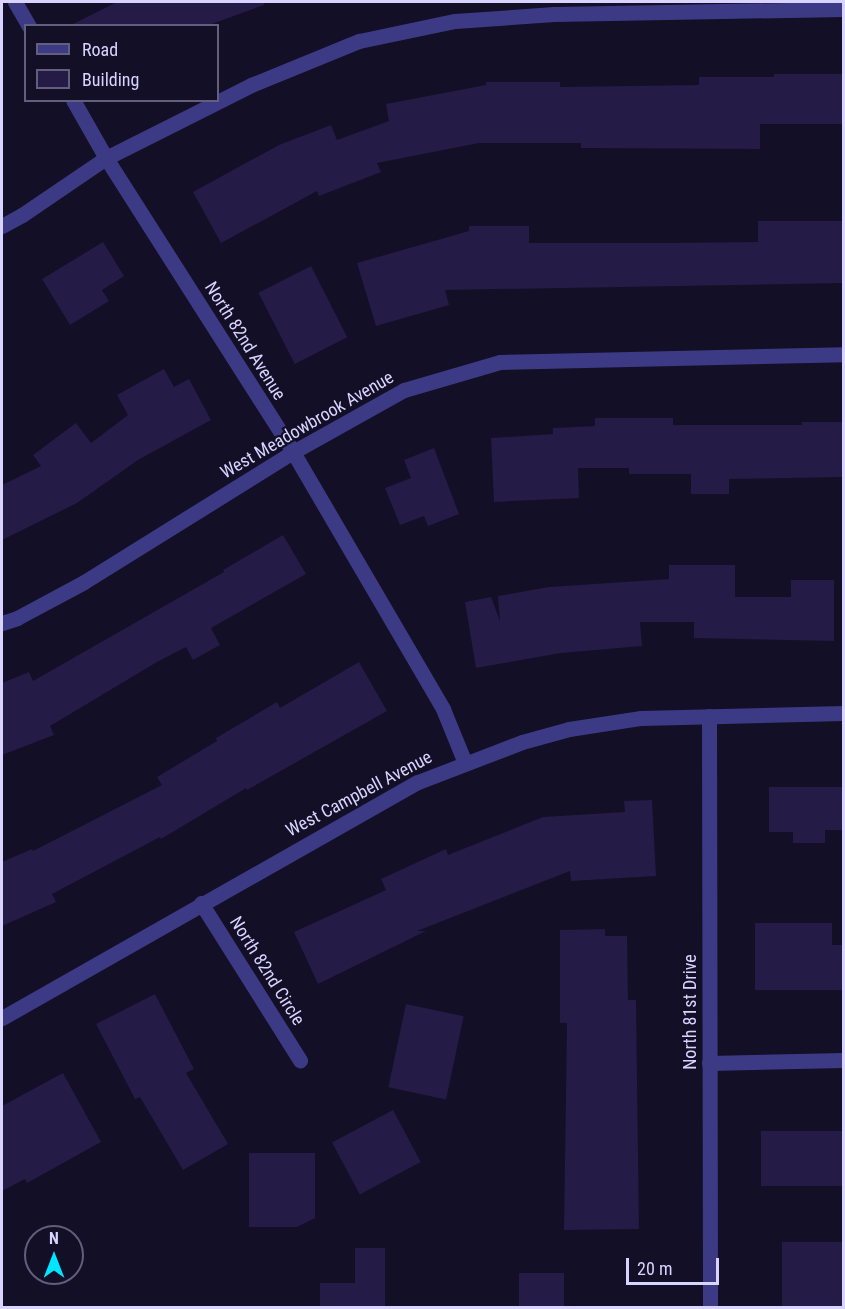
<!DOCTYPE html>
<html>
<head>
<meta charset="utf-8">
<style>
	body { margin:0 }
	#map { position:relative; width:845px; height:1309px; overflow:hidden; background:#130f26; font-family:"Roboto Condensed",sans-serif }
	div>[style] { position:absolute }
	.building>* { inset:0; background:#241b47; transform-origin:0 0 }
	.minor>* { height:15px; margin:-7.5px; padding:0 7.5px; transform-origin:7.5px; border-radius:7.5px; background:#3d3a85 }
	span { translate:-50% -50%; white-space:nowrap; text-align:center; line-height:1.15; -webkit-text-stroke:4.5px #130f26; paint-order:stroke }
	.street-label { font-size:18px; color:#d9d4ff }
	.frame { position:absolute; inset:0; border:3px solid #d9d4ff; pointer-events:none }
	.legend { position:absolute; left:24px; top:24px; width:195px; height:78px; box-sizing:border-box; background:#130f26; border:2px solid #625e7d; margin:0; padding:8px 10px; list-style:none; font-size:18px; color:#d9d4ff }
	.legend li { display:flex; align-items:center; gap:12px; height:30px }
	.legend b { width:30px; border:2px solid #625e7d }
	.north { position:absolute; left:24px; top:1225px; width:60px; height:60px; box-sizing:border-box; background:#130f26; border:2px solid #625e7d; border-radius:50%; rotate:0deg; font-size:16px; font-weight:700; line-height:24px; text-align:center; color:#d9d4ff }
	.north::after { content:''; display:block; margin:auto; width:21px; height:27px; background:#00e5ff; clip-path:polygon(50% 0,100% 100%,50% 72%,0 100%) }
	.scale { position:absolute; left:626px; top:1258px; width:93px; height:27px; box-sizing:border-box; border:3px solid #d9d4ff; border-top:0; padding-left:8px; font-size:18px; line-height:21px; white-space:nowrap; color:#d9d4ff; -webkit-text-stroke:4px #130f26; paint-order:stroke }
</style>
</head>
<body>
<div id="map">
	<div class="building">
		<i style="clip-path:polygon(117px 2px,264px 2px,264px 5px,206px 26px,69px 26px)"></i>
		<i style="clip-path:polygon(774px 74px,843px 74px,843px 124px,760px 124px,760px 149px,581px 148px,581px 143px,479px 143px,377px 163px,381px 172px,319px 196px,317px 191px,221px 243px,193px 192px,279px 145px,331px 125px,337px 140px,389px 121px,386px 104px,486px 85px,486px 82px,560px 82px,560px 87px,699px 85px,699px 77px,774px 77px)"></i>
		<i style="clip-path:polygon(758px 221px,842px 221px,842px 283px,445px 290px,449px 305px,376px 326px,357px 263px,469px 231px,469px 226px,529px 226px,529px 243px,666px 243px,758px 242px)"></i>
		<i style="clip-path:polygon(103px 242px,124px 276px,102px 290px,109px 301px,70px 325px,42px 279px)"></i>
		<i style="left:311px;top:266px;width:80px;height:59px;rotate:63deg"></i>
		<i style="clip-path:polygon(164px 369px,174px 387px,189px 379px,211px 420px,138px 460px,77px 503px,2px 540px,2px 485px,41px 466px,33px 455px,76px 423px,91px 443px,128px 415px,117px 395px)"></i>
		<i style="clip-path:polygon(595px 418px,673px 418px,673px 425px,802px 425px,802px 422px,843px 422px,843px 477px,729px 479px,729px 494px,691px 494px,691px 474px,629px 474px,629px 468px,578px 468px,579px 498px,494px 502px,491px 438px,553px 434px,553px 428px,595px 426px)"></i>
		<i style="clip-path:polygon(434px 448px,459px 514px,428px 526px,424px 516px,400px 525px,385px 488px,411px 478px,404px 460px)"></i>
		<i style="clip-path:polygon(283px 535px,306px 574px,211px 628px,220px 645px,193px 660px,186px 647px,157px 662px,50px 726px,54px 735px,2px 755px,2px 683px,29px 672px,33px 681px,224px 572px,223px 570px)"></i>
		<i style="clip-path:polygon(669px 565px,735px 565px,735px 597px,791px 597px,791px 580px,834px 580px,834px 641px,694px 638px,694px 622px,640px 622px,642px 646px,561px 653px,476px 668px,465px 602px,491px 597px,500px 621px,498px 596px,549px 587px,669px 579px)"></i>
		<i style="clip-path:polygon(359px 662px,387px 711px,247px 790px,246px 788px,161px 839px,160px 837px,52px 894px,56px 902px,2px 926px,2px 862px,32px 849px,33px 851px,162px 785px,157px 777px,217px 741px,216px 738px,277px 702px,280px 708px)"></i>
		<i style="clip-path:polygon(769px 787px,843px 787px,843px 830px,825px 830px,825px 843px,793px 843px,793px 832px,769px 832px)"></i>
		<i style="clip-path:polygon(652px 800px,656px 876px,571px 881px,570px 871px,417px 931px,426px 931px,318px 984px,294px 932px,386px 890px,381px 879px,446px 849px,448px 855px,543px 817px,625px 812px,624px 801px)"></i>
		<i style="clip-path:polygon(755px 923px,832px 923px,832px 945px,843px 945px,843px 990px,755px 990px)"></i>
		<i style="clip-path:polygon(605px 929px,605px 936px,627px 936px,628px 1000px,636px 1000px,639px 1229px,564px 1230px,567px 1023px,560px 1023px,560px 930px)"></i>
		<i style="clip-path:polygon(155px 994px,194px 1069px,186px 1073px,228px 1144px,183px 1170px,140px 1097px,135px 1099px,96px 1024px)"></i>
		<i style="left:406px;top:1004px;width:59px;height:85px;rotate:12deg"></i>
		<i style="clip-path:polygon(63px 1073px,101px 1142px,27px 1183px,25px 1179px,2px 1191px,2px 1106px)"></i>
		<i style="left:393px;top:1110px;width:59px;height:69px;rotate:62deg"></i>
		<i style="left:761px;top:1131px;width:82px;height:55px"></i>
		<i style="clip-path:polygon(249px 1153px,315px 1153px,315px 1218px,297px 1227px,249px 1227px)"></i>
		<i style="left:782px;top:1242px;width:61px;height:66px"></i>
		<i style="clip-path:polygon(355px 1248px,385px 1248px,385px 1308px,320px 1308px,320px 1283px,355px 1283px)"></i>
		<i style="left:519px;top:1273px;width:45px;height:35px"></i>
	</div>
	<div class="minor">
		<i style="left:15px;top:2px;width:28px;rotate:60deg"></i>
		<i style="left:73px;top:100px;width:67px;rotate:60.4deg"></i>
		<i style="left:106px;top:158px;width:348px;rotate:57.5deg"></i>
		<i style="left:293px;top:452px;width:298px;rotate:59.7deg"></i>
		<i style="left:443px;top:709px;width:58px;rotate:67.8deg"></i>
		<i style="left:2px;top:226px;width:23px;rotate:-29deg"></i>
		<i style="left:22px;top:215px;width:102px;rotate:-34.2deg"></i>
		<i style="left:106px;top:158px;width:162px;rotate:-26.7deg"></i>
		<i style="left:251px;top:85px;width:117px;rotate:-22.2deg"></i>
		<i style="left:359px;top:41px;width:98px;rotate:-11.8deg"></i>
		<i style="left:455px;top:21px;width:99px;rotate:-4deg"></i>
		<i style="left:554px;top:14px;width:290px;rotate:-1deg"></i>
		<i style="left:2px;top:623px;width:16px;rotate:-18deg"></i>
		<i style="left:17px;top:618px;width:76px;rotate:-28.2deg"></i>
		<i style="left:84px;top:582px;width:246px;rotate:-31.9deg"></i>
		<i style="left:293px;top:452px;width:127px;rotate:-29.2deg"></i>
		<i style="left:404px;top:390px;width:100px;rotate:-16.3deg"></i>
		<i style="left:500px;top:362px;width:344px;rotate:-1.3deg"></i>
		<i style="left:709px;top:716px;width:592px;rotate:89.9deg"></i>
		<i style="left:201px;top:903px;width:186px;rotate:57.8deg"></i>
		<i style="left:2px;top:1018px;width:478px;rotate:-29.6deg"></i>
		<i style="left:418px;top:782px;width:111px;rotate:-21deg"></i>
		<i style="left:522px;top:742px;width:49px;rotate:-15.5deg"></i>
		<i style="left:569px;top:729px;width:73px;rotate:-8.7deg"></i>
		<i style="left:641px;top:718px;width:203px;rotate:-1.4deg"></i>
		<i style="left:709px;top:1063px;width:135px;rotate:-1.3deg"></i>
	</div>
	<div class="street-label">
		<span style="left:245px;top:341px;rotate:58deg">North 82nd Avenue</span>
		<span style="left:307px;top:425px;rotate:-30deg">West Meadowbrook Avenue</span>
		<span style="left:359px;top:794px;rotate:-28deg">West Campbell Avenue</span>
		<span style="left:267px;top:971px;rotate:58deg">North 82nd Circle</span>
		<span style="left:690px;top:1012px;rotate:-90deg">North 81st Drive</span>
	</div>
	<div class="frame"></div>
	<ul class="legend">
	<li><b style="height:8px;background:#3d3a85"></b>Road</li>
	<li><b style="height:16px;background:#241b47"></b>Building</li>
	</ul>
	<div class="north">N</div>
	<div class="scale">20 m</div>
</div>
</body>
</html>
